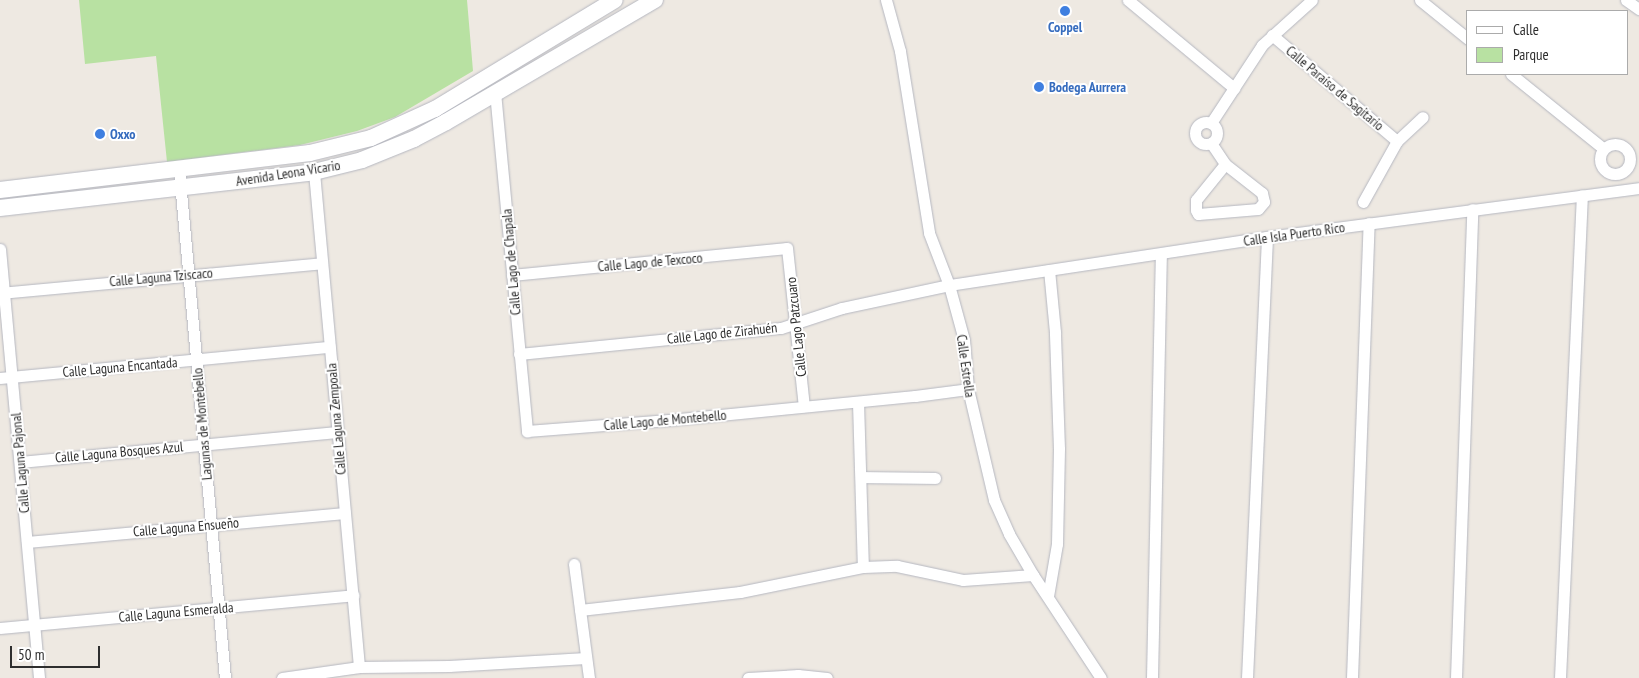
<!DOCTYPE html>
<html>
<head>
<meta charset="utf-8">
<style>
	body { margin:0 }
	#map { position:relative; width:1639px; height:678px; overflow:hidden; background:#eee9e2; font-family:"PT Sans Narrow",sans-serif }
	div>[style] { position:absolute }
	.green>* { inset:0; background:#b8e1a2 }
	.roads { filter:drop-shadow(0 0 1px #b5b7c0) drop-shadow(0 0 1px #b5b7c0) }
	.street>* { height:11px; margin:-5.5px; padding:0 5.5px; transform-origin:5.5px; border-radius:5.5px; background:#fff }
	.street>.ring { margin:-5.5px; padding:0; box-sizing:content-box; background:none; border:11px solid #fff; border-radius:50% }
	.secondary>* { height:16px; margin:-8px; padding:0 8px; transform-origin:8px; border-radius:8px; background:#fff }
	.dots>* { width:14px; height:14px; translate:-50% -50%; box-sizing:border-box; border:2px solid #fff; border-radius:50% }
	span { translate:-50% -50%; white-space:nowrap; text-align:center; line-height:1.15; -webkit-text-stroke:4px #fff; paint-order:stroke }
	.shop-label { font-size:14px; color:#366cbe; font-weight:700 }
	.left { translate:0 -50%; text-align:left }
	.street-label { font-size:14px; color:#2e2e2e }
	.legend { position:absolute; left:1466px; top:10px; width:162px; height:65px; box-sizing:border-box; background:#fff; border:1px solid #ababab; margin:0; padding:6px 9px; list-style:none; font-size:15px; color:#2e2e2e }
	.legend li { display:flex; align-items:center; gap:10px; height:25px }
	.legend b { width:25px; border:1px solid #ababab }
	.scale { position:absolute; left:10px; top:646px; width:90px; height:22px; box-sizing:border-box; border:2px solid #2e2e2e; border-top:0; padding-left:6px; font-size:15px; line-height:18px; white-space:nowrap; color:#2e2e2e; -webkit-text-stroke:4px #fff; paint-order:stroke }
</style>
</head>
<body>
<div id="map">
	<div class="green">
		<i style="clip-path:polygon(79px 0,467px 0,473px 71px,395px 117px,357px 131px,300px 145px,167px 162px,156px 56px,85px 64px)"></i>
	</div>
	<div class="roads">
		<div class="street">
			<i style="left:886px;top:0;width:53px;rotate:74.6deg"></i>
			<i style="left:900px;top:51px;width:184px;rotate:80.9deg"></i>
			<i style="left:929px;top:233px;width:56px;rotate:69deg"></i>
			<i style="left:949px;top:285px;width:57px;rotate:74.7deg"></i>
			<i style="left:964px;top:340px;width:49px;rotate:85.3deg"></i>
			<i style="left:968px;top:389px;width:114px;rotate:76.8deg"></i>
			<i style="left:994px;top:500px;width:37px;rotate:66deg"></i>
			<i style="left:1009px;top:534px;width:48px;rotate:59.7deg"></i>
			<i style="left:1033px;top:575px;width:123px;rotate:56.6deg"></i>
			<i style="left:1128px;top:0;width:138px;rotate:39.7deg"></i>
			<i style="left:1420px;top:0;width:62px;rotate:39.1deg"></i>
			<i style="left:1626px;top:0;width:16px;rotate:35deg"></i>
			<i style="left:1272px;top:35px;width:164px;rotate:40.3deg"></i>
			<i style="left:1511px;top:74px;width:119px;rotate:38.9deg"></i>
			<i style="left:495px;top:92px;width:341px;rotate:84.6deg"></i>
			<i style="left:527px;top:431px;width:142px;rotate:-4.4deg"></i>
			<i style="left:669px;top:420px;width:247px;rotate:-5.6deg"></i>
			<i style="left:915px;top:396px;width:53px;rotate:-7.5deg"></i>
			<i class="ring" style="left:1195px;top:122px;width:11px;height:11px"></i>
			<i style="left:1211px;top:123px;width:93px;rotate:-56.8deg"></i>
			<i style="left:1262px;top:45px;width:67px;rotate:-42deg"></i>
			<i style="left:1211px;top:143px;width:25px;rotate:56deg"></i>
			<i style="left:1225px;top:164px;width:47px;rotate:38.1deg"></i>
			<i style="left:1262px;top:193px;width:9px;rotate:77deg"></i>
			<i style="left:1264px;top:202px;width:9px;rotate:131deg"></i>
			<i style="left:1258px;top:209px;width:60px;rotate:175.2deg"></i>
			<i style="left:1198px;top:214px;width:4px;rotate:-117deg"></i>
			<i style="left:1196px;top:210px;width:10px;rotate:-90deg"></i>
			<i style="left:1196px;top:200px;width:46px;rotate:-51.1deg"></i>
			<i class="ring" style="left:1600px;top:144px;width:19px;height:19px"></i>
			<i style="left:179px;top:170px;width:510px;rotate:84.83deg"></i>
			<i style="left:314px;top:172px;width:497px;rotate:84.8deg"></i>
			<i style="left:1363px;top:202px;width:70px;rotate:-60.9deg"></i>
			<i style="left:1397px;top:141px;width:35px;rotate:-43deg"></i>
			<i style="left:0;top:249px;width:431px;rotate:84.8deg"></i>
			<i style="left:512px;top:275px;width:276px;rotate:-5.6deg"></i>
			<i style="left:787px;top:248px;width:159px;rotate:83.9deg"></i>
			<i style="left:0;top:293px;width:323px;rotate:-5.3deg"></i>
			<i style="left:519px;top:354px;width:263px;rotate:-5.7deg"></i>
			<i style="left:781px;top:328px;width:64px;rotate:-18.2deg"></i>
			<i style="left:842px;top:308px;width:109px;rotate:-12.1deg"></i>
			<i style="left:949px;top:285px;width:322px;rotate:-8.6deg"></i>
			<i style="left:1267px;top:237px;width:375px;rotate:-7.5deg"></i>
			<i style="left:0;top:378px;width:331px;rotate:-5.4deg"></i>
			<i style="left:858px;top:402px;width:165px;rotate:88.3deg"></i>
			<i style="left:20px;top:462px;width:318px;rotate:-5.4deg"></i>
			<i style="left:861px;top:477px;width:74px;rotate:0.8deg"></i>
			<i style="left:27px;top:542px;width:319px;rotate:-5.2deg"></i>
			<i style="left:574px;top:564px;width:115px;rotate:82.5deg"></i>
			<i style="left:1048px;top:596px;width:53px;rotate:-80.2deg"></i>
			<i style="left:1057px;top:544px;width:95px;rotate:-88.8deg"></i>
			<i style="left:1059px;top:449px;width:117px;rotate:-92deg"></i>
			<i style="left:1055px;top:332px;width:62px;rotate:-95.5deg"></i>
			<i style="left:580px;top:610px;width:161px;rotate:-6.4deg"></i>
			<i style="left:740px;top:592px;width:126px;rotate:-11.5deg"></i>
			<i style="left:863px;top:567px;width:34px;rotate:-2deg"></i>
			<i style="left:897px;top:566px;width:67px;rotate:12deg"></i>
			<i style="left:963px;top:580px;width:70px;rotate:-4.1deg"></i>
			<i style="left:0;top:628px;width:355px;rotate:-5.3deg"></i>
			<i style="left:282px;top:678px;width:78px;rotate:-8.1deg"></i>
			<i style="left:359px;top:667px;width:90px;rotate:-0.6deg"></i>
			<i style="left:449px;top:666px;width:137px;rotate:-3.3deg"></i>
			<i style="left:748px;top:678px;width:50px;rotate:-3.4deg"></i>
			<i style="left:798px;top:675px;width:29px;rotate:6deg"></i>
			<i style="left:1152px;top:678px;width:423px;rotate:-88.8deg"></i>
			<i style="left:1247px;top:678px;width:441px;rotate:-87.4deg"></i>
			<i style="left:1352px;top:678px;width:455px;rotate:-87.9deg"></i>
			<i style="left:1456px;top:678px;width:469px;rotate:-88deg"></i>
			<i style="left:1560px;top:678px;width:483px;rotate:-87.4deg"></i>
		</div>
		<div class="secondary">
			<i style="left:0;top:190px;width:312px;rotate:-6.8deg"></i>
			<i style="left:310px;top:153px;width:63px;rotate:-13.8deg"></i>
			<i style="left:371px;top:138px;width:70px;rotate:-24.4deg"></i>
			<i style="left:435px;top:109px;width:210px;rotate:-31.2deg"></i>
			<i style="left:0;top:208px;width:316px;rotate:-6.5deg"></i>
			<i style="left:314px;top:172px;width:49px;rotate:-14deg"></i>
			<i style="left:362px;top:160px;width:56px;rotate:-22deg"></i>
			<i style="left:414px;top:139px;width:36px;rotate:-28deg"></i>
			<i style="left:446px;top:122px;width:242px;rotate:-30.3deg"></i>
		</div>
	</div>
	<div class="dots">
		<i style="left:1065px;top:11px;background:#3f7fe0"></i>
		<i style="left:1039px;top:87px;background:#3f7fe0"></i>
		<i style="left:100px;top:134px;background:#3f7fe0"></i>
	</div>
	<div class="shop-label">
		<span style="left:1065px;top:27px">Coppel</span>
		<span class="left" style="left:1049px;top:87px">Bodega Aurrera</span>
		<span class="left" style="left:110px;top:134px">Oxxo</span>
	</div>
	<div class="street-label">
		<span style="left:1335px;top:88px;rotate:40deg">Calle Paraíso de Sagitario</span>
		<span style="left:288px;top:173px;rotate:-9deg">Avenida Leona Vicario</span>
		<span style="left:1294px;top:234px;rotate:-8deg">Calle Isla Puerto Rico</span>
		<span style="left:511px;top:262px;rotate:-95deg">Calle Lago de Chapala</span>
		<span style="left:650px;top:262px;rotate:-5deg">Calle Lago de Texcoco</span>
		<span style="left:161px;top:277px;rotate:-5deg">Calle Laguna Tziscaco</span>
		<span style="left:796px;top:327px;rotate:-96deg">Calle Lago Patzcuaro</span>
		<span style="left:722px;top:333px;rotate:-6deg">Calle Lago de Zirahuén</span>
		<span style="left:966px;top:366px;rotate:82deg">Calle Estrella</span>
		<span style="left:120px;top:367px;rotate:-5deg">Calle Laguna Encantada</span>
		<span style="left:336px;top:419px;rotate:-95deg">Calle Laguna Zempoala</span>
		<span style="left:665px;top:420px;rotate:-5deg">Calle Lago de Montebello</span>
		<span style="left:202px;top:424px;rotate:-95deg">Lagunas de Montebello</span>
		<span style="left:119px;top:452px;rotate:-5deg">Calle Laguna Bosques Azul</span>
		<span style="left:20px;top:463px;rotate:-95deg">Calle Laguna Pajonal</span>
		<span style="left:186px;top:527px;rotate:-5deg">Calle Laguna Ensueño</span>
		<span style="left:176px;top:612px;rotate:-5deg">Calle Laguna Esmeralda</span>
	</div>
	<ul class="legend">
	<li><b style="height:6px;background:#fff"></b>Calle</li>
	<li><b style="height:14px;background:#b8e1a2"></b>Parque</li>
	</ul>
	<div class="scale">50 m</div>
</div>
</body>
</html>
